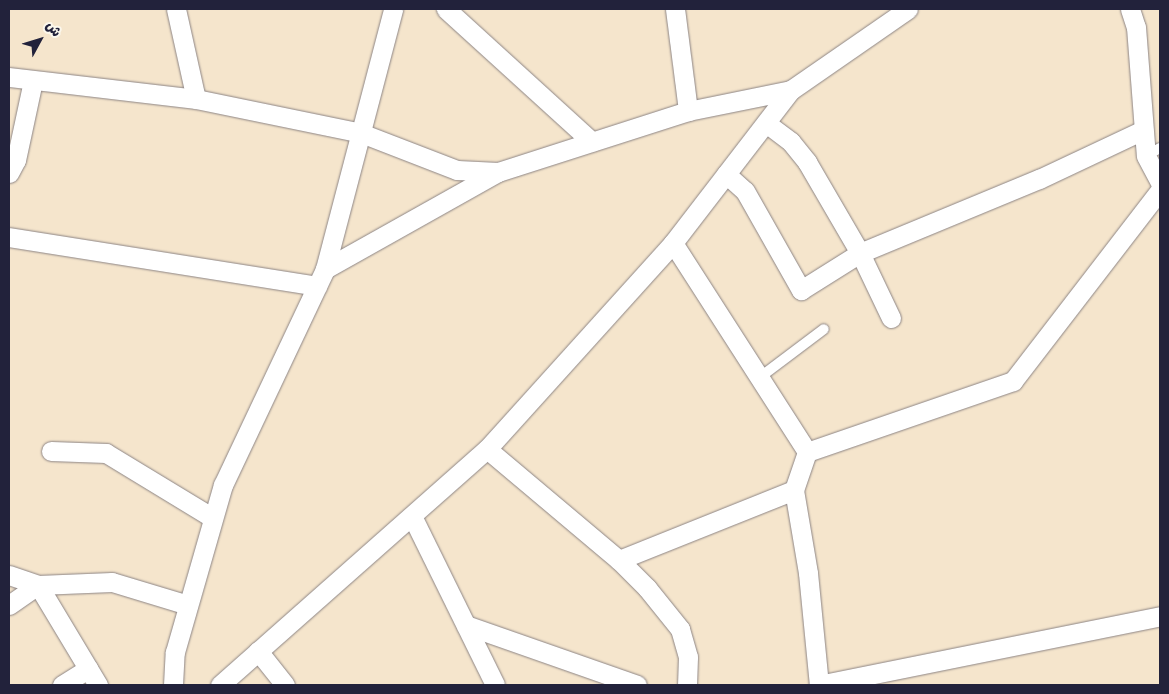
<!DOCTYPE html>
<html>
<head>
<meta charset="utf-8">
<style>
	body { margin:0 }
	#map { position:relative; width:1169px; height:694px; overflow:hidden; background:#f5e5cc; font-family:"Gochi Hand","Playpen Sans Arabic",sans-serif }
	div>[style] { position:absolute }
	.roads { filter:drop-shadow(0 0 1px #8c8484) drop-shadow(0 0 1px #8c8484) }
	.service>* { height:10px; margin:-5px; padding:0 5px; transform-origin:5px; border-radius:5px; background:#fff }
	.minor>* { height:19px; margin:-9.5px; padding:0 9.5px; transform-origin:9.5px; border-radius:9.5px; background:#fff }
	span { translate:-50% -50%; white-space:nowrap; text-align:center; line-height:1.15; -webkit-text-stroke:4px #fbf7ec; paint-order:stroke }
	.frame { position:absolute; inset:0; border:10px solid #22223b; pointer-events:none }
	.north { position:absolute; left:15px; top:15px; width:50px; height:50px; -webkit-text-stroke:4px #fbf7ec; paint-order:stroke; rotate:51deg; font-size:14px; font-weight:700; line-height:20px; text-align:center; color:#22223b }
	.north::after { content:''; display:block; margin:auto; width:18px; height:22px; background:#22223b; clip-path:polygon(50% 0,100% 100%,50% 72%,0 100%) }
</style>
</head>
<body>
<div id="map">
	<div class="roads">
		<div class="service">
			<i style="left:1146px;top:156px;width:16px;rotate:-30deg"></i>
			<i style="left:759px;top:378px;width:81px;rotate:-37deg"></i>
		</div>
		<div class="minor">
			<i style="left:176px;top:9px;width:92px;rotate:77.5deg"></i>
			<i style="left:196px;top:99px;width:168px;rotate:11.6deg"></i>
			<i style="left:361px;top:133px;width:103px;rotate:21.1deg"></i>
			<i style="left:457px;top:170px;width:41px;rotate:2.8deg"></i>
			<i style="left:446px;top:9px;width:197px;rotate:42.3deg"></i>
			<i style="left:675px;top:9px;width:103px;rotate:82.7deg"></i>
			<i style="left:1130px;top:9px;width:19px;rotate:72deg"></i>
			<i style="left:1136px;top:27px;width:129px;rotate:85.6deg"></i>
			<i style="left:1146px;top:156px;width:30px;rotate:62deg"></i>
			<i style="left:9px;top:77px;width:188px;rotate:6.7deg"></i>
			<i style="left:766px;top:123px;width:31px;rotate:37deg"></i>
			<i style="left:791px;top:142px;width:26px;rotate:51deg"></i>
			<i style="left:807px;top:162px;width:105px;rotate:59.8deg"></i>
			<i style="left:860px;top:253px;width:72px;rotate:64.5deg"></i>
			<i style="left:9px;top:173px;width:15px;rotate:-62deg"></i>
			<i style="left:16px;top:160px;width:81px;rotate:-77.9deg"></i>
			<i style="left:726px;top:174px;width:25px;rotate:42deg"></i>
			<i style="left:745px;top:191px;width:114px;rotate:60.5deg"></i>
			<i style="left:801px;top:290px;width:70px;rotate:-32.1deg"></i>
			<i style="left:860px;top:253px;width:194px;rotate:-22.5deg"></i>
			<i style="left:1039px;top:179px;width:115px;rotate:-25.2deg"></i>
			<i style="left:9px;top:237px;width:312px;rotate:9deg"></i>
			<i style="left:673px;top:243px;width:248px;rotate:57.3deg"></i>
			<i style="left:807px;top:452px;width:218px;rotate:-19deg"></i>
			<i style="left:1013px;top:381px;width:241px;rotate:-52.4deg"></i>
			<i style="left:325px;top:269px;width:198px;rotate:-29.3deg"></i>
			<i style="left:498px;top:172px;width:200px;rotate:-17.8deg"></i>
			<i style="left:688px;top:111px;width:105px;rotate:-11.5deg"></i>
			<i style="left:791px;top:90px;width:142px;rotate:-34.7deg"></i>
			<i style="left:487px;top:449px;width:172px;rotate:40.1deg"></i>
			<i style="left:619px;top:560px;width:40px;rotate:45deg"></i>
			<i style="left:647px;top:588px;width:53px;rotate:51.2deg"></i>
			<i style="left:680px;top:629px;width:29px;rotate:74deg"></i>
			<i style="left:688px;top:657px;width:28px;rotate:92deg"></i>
			<i style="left:51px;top:451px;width:55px;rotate:2.1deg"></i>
			<i style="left:106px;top:453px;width:125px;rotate:31.3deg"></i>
			<i style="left:807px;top:452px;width:40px;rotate:108.9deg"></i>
			<i style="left:794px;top:490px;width:84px;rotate:80.4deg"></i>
			<i style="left:808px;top:573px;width:113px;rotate:84.4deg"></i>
			<i style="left:412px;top:516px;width:188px;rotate:63.8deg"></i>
			<i style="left:619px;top:560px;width:188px;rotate:-21.8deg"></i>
			<i style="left:9px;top:575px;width:31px;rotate:19deg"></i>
			<i style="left:38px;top:585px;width:74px;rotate:-2.3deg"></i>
			<i style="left:112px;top:582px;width:79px;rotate:16.8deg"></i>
			<i style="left:9px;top:605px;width:35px;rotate:-35deg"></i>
			<i style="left:38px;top:585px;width:117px;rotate:59deg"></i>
			<i style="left:466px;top:625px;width:181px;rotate:19.3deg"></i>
			<i style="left:258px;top:651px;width:43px;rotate:51.5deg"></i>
			<i style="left:62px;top:685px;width:31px;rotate:-32deg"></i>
			<i style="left:173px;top:685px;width:33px;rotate:-87deg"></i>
			<i style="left:175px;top:652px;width:174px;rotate:-74deg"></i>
			<i style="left:223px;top:485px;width:239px;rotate:-64.7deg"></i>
			<i style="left:325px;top:269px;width:269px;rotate:-75.3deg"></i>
			<i style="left:220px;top:685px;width:356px;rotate:-41.5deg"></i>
			<i style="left:487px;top:449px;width:278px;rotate:-47.9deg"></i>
			<i style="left:673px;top:243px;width:193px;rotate:-52.4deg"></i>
			<i style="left:819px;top:685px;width:348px;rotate:-11.4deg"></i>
		</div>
	</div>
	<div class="frame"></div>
	<div class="north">ش</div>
</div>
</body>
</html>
